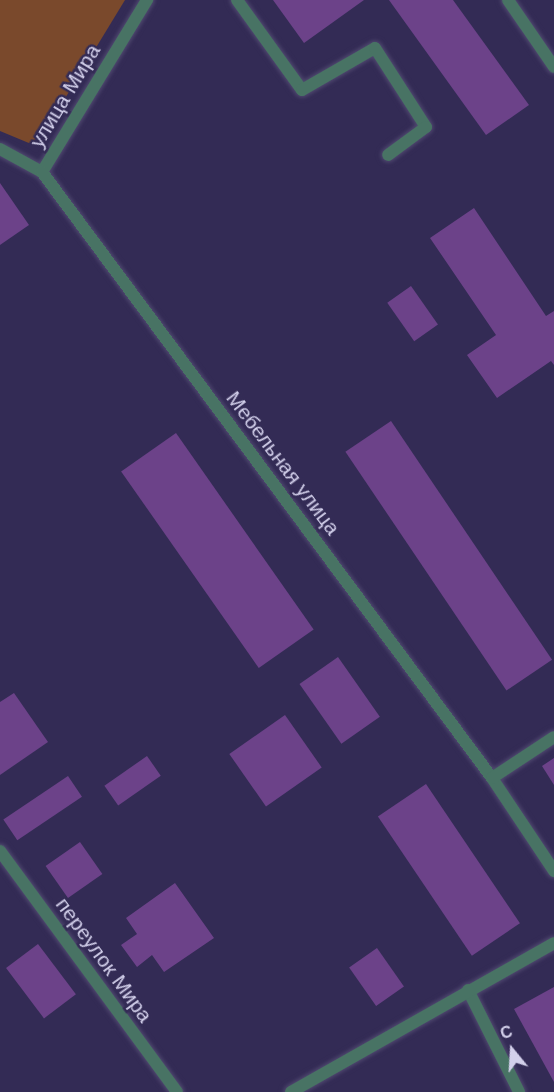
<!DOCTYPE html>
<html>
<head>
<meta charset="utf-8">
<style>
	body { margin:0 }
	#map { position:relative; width:554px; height:1092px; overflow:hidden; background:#332b55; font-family:Arial,sans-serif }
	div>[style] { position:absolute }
	.green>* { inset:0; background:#7a492c }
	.building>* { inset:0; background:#6c4289; transform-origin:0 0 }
	.roads { filter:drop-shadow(0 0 2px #504970) drop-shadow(0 0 2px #504970) }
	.lane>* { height:12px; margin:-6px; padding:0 6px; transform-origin:6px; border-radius:6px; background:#487364 }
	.street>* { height:12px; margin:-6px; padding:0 6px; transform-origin:6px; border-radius:6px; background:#487364 }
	span { translate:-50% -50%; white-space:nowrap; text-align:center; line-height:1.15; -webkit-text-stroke:5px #332b55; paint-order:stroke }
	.street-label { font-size:21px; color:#d3d0eb }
	.north { position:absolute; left:482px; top:1020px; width:60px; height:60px; -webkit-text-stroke:4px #332b55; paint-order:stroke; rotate:342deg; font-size:16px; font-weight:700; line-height:24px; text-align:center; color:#d3d0eb }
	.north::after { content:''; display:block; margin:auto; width:21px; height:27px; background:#d3d0eb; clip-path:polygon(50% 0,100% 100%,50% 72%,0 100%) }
</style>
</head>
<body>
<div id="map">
	<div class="green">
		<i style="clip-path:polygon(0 0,125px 0,36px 146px,0 131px)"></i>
	</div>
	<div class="building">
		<i style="clip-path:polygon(273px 0,364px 0,304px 43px)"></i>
		<i style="clip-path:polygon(389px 0,453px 0,529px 105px,486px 135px)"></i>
		<i style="clip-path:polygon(0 183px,29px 225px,0 245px)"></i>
		<i style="clip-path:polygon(474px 208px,546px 316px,554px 311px,554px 365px,551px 361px,497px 398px,467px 355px,496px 335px,430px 238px)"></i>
		<i style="left:411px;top:286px;width:47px;height:29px;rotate:55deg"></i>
		<i style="left:391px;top:421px;width:288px;height:55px;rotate:56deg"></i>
		<i style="left:176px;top:433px;width:240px;height:67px;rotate:55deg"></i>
		<i style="left:338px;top:657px;width:73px;height:47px;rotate:55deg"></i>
		<i style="clip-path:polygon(14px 693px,48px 742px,0 775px,0 702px)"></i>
		<i style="left:285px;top:715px;width:64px;height:68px;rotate:55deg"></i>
		<i style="left:147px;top:756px;width:24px;height:52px;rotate:55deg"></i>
		<i style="clip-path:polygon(554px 758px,554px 785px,542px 766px)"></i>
		<i style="left:68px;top:776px;width:25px;height:78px;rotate:56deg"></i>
		<i style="left:426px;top:784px;width:168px;height:58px;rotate:56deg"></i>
		<i style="left:80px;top:842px;width:39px;height:42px;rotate:55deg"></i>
		<i style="clip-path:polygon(175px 883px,214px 938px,164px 972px,152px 955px,137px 967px,121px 945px,137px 934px,126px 918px)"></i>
		<i style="left:38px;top:944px;width:63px;height:40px;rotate:53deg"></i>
		<i style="left:377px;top:948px;width:47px;height:34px;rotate:55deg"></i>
		<i style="clip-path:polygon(554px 987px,554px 1082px,514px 1009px)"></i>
	</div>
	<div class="roads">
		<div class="lane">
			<i style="left:237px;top:0;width:111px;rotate:54.2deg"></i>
			<i style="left:302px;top:90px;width:84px;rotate:-29.9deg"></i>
			<i style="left:375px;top:48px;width:94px;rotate:57.2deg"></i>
			<i style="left:426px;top:127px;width:47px;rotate:143.6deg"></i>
			<i style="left:468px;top:990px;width:114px;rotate:63.4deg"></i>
		</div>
		<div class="street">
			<i style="left:508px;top:0;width:81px;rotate:55.5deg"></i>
			<i style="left:0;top:149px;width:48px;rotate:28.7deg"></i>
			<i style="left:42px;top:172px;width:202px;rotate:-58.6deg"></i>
			<i style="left:42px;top:172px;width:755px;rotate:53.4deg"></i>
			<i style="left:492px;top:778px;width:112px;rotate:56.3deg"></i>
			<i style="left:492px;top:778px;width:74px;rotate:-33.5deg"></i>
			<i style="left:0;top:851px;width:299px;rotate:53.7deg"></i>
			<i style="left:291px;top:1092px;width:302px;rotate:-29.5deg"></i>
		</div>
	</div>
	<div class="street-label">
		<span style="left:65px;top:96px;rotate:-59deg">улица Мира</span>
		<span style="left:283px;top:463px;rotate:53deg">Мебельная улица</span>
		<span style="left:104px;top:960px;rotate:54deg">переулок Мира</span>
	</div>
	<div class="north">С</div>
</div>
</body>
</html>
